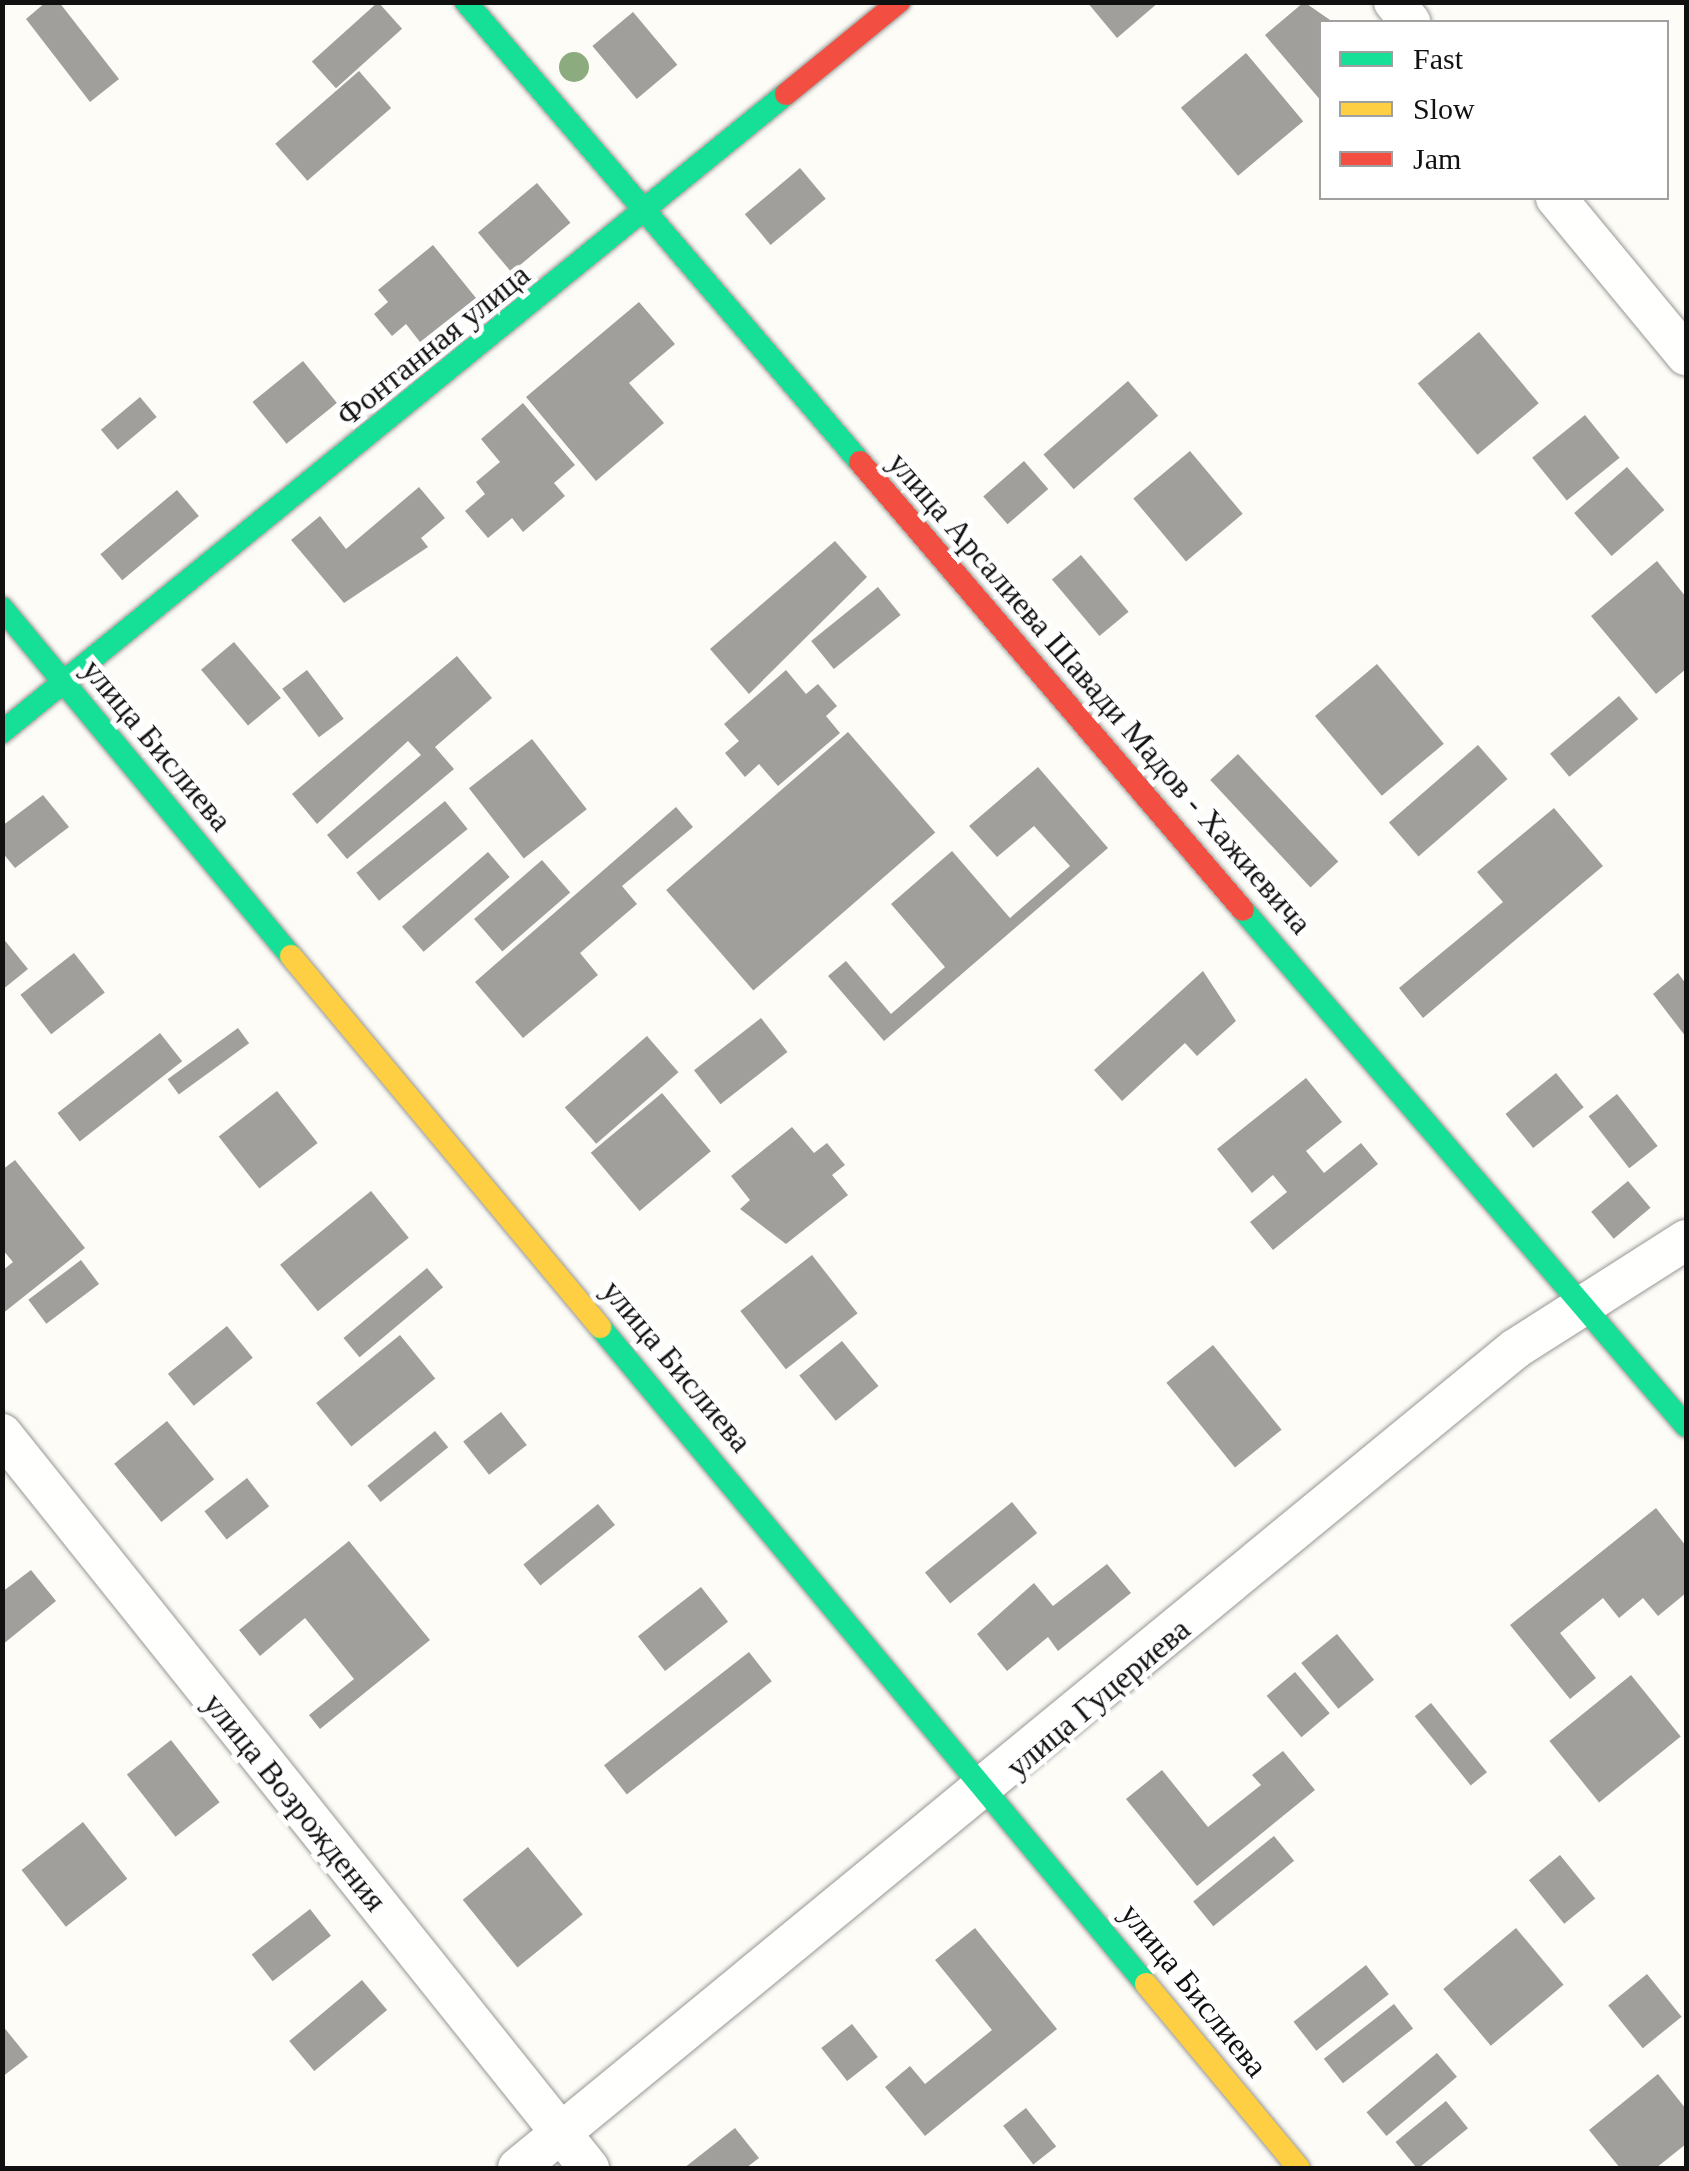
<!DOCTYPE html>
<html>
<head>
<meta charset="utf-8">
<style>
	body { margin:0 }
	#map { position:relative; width:1689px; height:2171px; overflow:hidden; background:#fdfcf7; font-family:Georgia,serif }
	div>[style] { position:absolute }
	.building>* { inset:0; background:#a19f9c; transform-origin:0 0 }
	.roads { filter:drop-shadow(0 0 2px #979795) drop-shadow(0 0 2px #979795) }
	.street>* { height:40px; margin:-20px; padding:0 20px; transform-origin:20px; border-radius:20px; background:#fffffe }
	.fast>* { height:22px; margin:-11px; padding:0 11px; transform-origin:11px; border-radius:11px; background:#16e098 }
	.slow>* { height:22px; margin:-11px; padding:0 11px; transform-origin:11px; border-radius:11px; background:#ffcf43 }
	.jam>* { height:22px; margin:-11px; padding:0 11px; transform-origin:11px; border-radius:11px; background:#f24e42 }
	.trees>* { width:30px; height:30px; margin:-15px; border-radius:50%; background:#8cac80 }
	span { translate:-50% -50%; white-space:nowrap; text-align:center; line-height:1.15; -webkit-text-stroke:10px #fff; paint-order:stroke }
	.street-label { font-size:32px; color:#111 }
	.frame { position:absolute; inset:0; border:5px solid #111; pointer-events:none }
	.legend { position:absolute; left:1319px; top:20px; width:350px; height:180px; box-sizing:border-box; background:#fff; border:2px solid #a0a0a0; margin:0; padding:12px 18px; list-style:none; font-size:30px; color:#111 }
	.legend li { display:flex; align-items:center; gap:20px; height:50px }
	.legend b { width:50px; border:2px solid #a0a0a0 }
</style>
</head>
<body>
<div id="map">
	<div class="building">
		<i style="clip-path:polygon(46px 2px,59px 2px,119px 79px,90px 102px,26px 19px)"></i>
		<i style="left:378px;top:2px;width:36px;height:89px;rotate:48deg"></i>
		<i style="clip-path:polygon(1087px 2px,1159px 2px,1117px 38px)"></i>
		<i style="clip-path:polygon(1304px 2px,1333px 22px,1322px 22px,1322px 102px,1265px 35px)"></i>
		<i style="left:633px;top:12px;width:69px;height:53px;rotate:50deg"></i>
		<i style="left:1246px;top:53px;width:89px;height:85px;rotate:50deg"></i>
		<i style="left:359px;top:71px;width:49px;height:111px;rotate:49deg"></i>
		<i style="left:800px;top:168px;width:40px;height:72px;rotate:50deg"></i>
		<i style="left:537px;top:183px;width:52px;height:77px;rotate:50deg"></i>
		<i style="clip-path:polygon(433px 245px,476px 298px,420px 342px,406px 324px,392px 336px,374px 314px,388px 302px,378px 290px)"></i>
		<i style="clip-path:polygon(639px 302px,675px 344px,629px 383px,664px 423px,596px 481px,526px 397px)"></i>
		<i style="left:1479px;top:332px;width:93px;height:80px;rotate:50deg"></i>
		<i style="left:303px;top:361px;width:54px;height:65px;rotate:51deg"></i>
		<i style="left:1128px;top:381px;width:46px;height:112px;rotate:49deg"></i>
		<i style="left:140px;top:397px;width:26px;height:51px;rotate:50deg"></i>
		<i style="clip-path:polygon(523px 403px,575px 465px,554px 483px,565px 496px,523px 532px,512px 518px,488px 538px,465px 511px,485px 494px,476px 482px,500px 462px,481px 439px)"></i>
		<i style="left:1585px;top:415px;width:55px;height:68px;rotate:51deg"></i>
		<i style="left:1190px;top:451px;width:82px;height:74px;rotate:50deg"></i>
		<i style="left:1024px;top:461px;width:37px;height:54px;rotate:49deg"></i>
		<i style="left:1627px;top:467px;width:57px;height:70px;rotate:49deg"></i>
		<i style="clip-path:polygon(419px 487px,445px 518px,421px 538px,428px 547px,344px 603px,291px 540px,320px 516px,346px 549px)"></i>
		<i style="left:177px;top:490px;width:34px;height:100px;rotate:50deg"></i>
		<i style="clip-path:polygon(835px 541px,867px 577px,749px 694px,710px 649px)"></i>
		<i style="left:1081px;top:555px;width:74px;height:38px;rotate:50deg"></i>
		<i style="clip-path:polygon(1657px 561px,1686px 597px,1686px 669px,1656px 694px,1591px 616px)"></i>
		<i style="left:878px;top:587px;width:36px;height:86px;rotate:51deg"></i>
		<i style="left:234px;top:642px;width:73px;height:43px;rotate:50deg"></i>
		<i style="clip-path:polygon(457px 656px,492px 698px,435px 747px,454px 769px,347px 859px,327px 835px,421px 755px,408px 741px,317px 824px,292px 794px)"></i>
		<i style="left:1377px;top:664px;width:104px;height:81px;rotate:50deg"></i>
		<i style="left:307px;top:670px;width:61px;height:31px;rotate:53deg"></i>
		<i style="clip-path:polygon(786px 670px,806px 694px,818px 684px,837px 706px,826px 716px,840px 733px,778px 786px,759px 764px,745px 777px,725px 753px,739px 741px,724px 724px)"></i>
		<i style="left:1619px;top:696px;width:30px;height:90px;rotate:50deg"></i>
		<i style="left:848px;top:732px;width:133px;height:241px;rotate:49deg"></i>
		<i style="left:532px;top:739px;width:89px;height:80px;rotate:52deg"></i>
		<i style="left:1478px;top:745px;width:45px;height:118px;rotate:49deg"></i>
		<i style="left:1238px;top:754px;width:147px;height:38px;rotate:47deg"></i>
		<i style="clip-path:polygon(1038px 767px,1108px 848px,884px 1041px,828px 976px,846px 961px,891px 1014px,945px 967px,891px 904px,952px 851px,1010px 918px,1070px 866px,1034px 826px,997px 857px,969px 826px)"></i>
		<i style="clip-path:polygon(43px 795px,69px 827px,15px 868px,2px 852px,2px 826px)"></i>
		<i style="left:445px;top:801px;width:36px;height:114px;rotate:51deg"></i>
		<i style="clip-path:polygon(676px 807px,693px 827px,622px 886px,637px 904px,580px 953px,598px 975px,523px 1038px,475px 982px)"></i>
		<i style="clip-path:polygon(1554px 808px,1603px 866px,1423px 1018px,1399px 988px,1503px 902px,1477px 872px)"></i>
		<i style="left:488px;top:852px;width:33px;height:114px;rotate:49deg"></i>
		<i style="left:542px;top:860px;width:43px;height:90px;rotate:49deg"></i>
		<i style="clip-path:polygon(2px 937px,28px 969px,2px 990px)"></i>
		<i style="left:74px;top:953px;width:50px;height:68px;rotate:52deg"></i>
		<i style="clip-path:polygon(1203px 971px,1236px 1021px,1197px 1056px,1185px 1043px,1122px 1101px,1094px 1070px)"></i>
		<i style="clip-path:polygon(1678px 973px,1686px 984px,1686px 1037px,1653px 994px)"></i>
		<i style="left:761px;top:1018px;width:43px;height:85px;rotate:52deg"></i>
		<i style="left:238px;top:1028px;width:19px;height:87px;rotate:54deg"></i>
		<i style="left:160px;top:1033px;width:36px;height:130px;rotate:52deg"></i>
		<i style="left:647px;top:1036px;width:48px;height:109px;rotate:49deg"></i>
		<i style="left:1556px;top:1073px;width:44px;height:65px;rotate:51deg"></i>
		<i style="clip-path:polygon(1306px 1078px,1342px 1122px,1306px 1151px,1324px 1173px,1361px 1143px,1378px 1164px,1273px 1250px,1250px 1222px,1287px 1192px,1273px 1175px,1252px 1193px,1217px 1149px)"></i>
		<i style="left:277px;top:1091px;width:66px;height:74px;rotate:52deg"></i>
		<i style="left:662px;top:1093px;width:76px;height:93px;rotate:50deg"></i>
		<i style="left:1617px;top:1094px;width:66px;height:36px;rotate:52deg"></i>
		<i style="clip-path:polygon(792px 1127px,814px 1153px,827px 1143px,845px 1165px,832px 1175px,848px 1195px,786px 1244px,740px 1209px,750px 1200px,731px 1176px)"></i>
		<i style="clip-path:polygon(15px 1160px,85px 1248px,2px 1314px,2px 1271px,13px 1262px,2px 1249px,2px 1170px)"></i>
		<i style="left:1628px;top:1181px;width:35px;height:48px;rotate:50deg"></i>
		<i style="left:371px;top:1191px;width:60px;height:117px;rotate:51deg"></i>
		<i style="left:812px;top:1255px;width:74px;height:91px;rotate:52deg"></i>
		<i style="left:81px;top:1260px;width:30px;height:66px;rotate:53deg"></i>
		<i style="left:427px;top:1268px;width:25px;height:109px;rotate:50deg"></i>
		<i style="left:227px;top:1326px;width:41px;height:76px;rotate:51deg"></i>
		<i style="left:400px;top:1335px;width:56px;height:108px;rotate:51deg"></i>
		<i style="left:842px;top:1341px;width:58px;height:55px;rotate:51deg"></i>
		<i style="left:1213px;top:1345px;width:109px;height:60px;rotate:51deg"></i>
		<i style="left:501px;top:1412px;width:42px;height:48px;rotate:52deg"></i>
		<i style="left:167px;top:1421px;width:75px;height:68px;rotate:51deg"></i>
		<i style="left:435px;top:1431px;width:21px;height:87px;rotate:51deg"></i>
		<i style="left:247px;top:1478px;width:36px;height:54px;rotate:52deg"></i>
		<i style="left:1012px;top:1502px;width:40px;height:112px;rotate:51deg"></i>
		<i style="left:598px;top:1504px;width:27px;height:96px;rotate:51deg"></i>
		<i style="clip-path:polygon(1656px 1508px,1686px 1546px,1686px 1593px,1658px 1616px,1643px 1598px,1619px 1618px,1603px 1598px,1560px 1633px,1596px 1678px,1570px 1699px,1510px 1625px)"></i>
		<i style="clip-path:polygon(349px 1541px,430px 1640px,320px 1729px,309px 1715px,354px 1679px,305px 1618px,260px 1656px,239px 1630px)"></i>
		<i style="clip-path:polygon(1107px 1564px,1131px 1593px,1058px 1651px,1048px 1637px,1007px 1671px,977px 1634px,1034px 1583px,1053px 1606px)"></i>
		<i style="clip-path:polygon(31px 1570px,56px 1601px,2px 1645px,2px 1592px)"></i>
		<i style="left:701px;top:1587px;width:44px;height:80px;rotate:52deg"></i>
		<i style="left:1337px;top:1634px;width:59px;height:46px;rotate:51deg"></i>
		<i style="left:749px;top:1652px;width:37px;height:184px;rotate:52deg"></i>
		<i style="left:1295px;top:1672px;width:54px;height:37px;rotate:50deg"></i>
		<i style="left:1631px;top:1675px;width:79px;height:105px;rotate:51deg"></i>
		<i style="left:1431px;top:1703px;width:89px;height:21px;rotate:51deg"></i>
		<i style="left:171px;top:1740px;width:79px;height:56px;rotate:52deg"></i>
		<i style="clip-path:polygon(1283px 1751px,1315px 1790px,1197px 1886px,1126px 1799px,1162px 1770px,1208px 1827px,1261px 1785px,1252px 1775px)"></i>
		<i style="left:83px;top:1822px;width:72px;height:78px;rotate:52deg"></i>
		<i style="left:1274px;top:1836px;width:32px;height:104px;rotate:51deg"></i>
		<i style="left:528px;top:1847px;width:87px;height:84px;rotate:51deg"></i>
		<i style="left:1560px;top:1855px;width:56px;height:40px;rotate:51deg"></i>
		<i style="left:310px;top:1909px;width:34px;height:74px;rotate:52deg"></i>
		<i style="clip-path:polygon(975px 1928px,1057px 2029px,925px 2136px,885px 2087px,910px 2066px,925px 2084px,992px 2030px,935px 1960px)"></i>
		<i style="left:1516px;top:1928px;width:74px;height:95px;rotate:50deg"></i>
		<i style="left:1366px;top:1965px;width:37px;height:92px;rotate:52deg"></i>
		<i style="left:1647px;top:1974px;width:55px;height:50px;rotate:51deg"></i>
		<i style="left:362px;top:1980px;width:39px;height:95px;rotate:50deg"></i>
		<i style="left:1394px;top:2004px;width:31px;height:89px;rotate:52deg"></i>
		<i style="left:852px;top:2024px;width:42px;height:39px;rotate:52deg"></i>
		<i style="clip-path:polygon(2px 2025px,28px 2057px,2px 2077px)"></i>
		<i style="left:1437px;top:2053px;width:31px;height:92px;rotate:50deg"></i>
		<i style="clip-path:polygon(1658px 2074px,1686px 2109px,1686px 2144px,1656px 2168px,1620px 2168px,1589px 2130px)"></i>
		<i style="left:1446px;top:2101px;width:35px;height:65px;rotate:51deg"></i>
		<i style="left:1026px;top:2108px;width:49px;height:29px;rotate:52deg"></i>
		<i style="clip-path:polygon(735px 2128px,759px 2158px,746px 2168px,684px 2168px)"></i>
	</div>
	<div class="roads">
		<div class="street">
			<i style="left:1394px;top:2px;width:26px;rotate:51deg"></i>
			<i style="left:1556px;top:198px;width:204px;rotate:50.4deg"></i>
			<i style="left:2px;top:1434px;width:940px;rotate:51.35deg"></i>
			<i style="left:518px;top:2168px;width:1290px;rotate:-39.4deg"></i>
			<i style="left:1515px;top:1349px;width:203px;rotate:-32.5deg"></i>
		</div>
		<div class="fast">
			<i style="left:466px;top:2px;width:606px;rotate:49.42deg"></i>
			<i style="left:2px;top:608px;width:452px;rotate:50.3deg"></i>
			<i style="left:2px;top:732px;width:1011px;rotate:-39.14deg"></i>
			<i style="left:1243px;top:910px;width:680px;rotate:49.35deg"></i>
			<i style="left:600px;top:1327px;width:854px;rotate:50.27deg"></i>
		</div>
		<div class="slow">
			<i style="left:291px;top:956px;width:483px;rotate:50.2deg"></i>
			<i style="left:1146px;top:1984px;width:239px;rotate:50.3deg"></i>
		</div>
		<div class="jam">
			<i style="left:786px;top:94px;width:146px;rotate:-39.2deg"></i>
			<i style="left:860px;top:462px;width:589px;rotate:49.47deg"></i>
		</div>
	</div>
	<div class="trees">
		<i style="left:574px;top:67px"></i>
	</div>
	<div class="street-label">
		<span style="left:433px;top:345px;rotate:-39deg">Фонтанная улица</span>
		<span style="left:1100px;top:693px;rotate:49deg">улица Арсалиева Шавади Мадов - Хажиевича</span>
		<span style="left:157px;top:745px;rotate:50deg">улица Бислиева</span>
		<span style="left:677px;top:1366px;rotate:50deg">улица Бислиева</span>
		<span style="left:1098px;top:1698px;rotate:-40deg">улица Гуцериева</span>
		<span style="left:295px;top:1802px;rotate:51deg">улица Возрождения</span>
		<span style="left:1194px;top:1990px;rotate:51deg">улица Бислиева</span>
	</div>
	<div class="frame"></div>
	<ul class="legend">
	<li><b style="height:12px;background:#16e098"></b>Fast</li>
	<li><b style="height:12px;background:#ffcf43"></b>Slow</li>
	<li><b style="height:12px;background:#f24e42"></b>Jam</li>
	</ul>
</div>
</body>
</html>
